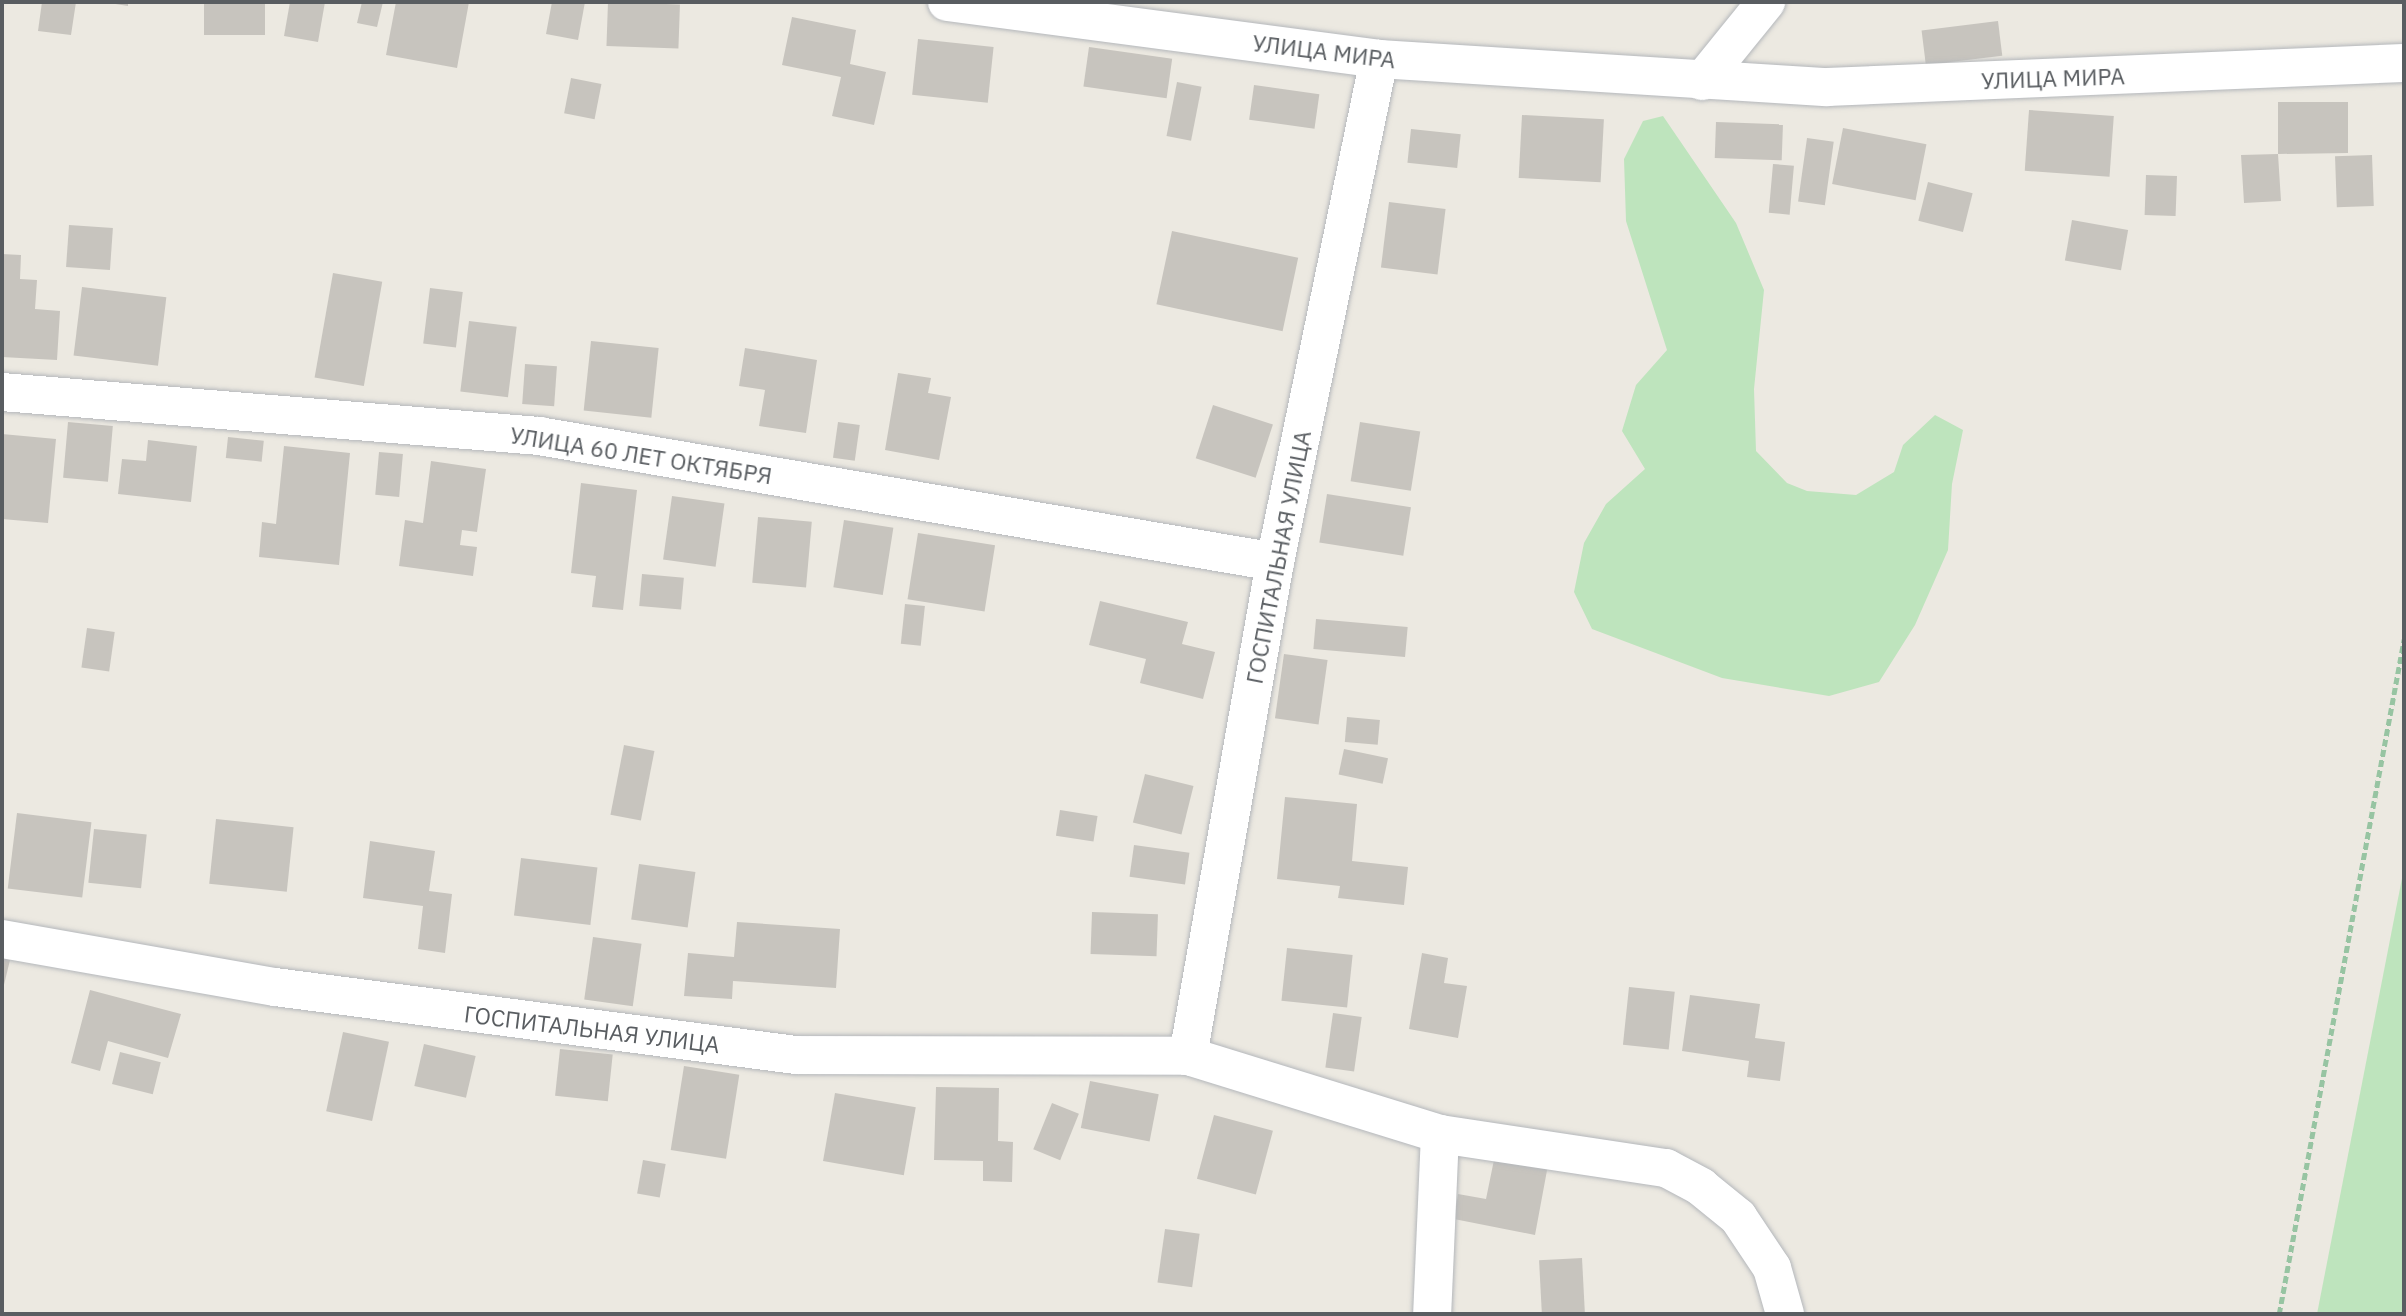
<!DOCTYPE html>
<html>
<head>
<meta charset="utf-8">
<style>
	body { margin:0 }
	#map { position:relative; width:2406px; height:1316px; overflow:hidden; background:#ece9e1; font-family:"IBM Plex Sans",sans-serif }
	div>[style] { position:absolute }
	.green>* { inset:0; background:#bee4bd }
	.building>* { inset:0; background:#c7c4be; transform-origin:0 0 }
	.path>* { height:4.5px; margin-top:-2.25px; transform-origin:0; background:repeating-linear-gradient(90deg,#97c4a2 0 7px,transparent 0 10.5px) }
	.roads { filter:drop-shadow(0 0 2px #b4b7bb) drop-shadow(0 0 2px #b4b7bb) }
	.minor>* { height:38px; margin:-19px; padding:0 19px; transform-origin:19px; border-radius:19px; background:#fff }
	span { translate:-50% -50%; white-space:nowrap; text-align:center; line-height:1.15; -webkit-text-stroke:7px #fff; paint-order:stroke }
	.street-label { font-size:23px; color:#595d61 }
	.frame { position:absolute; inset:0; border:4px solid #595d61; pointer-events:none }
</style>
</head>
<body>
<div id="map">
	<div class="green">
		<i style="clip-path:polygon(1663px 116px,1736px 223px,1764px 290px,1754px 389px,1756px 451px,1787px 483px,1807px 491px,1856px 495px,1894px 472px,1903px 445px,1935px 415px,1963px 430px,1952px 484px,1948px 550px,1915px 625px,1879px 682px,1829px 696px,1722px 678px,1592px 629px,1574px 592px,1584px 543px,1606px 504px,1645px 469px,1622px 431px,1636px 385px,1667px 350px,1626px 221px,1624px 159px,1643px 121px)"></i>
		<i style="clip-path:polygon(2404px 868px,2404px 1314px,2317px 1314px)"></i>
	</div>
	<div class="building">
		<i style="clip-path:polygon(42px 2px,76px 2px,71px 35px,38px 31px)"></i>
		<i style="clip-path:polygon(103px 2px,128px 2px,128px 6px)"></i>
		<i style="left:204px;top:2px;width:61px;height:33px"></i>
		<i style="clip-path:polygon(290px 2px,325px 2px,318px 42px,284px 36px)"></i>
		<i style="clip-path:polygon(362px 2px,383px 2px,377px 27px,357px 23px)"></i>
		<i style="clip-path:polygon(396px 2px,469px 2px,457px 68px,386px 55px)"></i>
		<i style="clip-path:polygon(552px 2px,585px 2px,578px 40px,546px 34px)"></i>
		<i style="left:608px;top:2px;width:72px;height:44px;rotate:2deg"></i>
		<i style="clip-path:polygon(792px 17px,856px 30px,850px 64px,886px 72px,874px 125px,832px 116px,841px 77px,782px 65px)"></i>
		<i style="left:1998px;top:21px;width:35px;height:77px;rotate:83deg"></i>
		<i style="left:918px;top:39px;width:76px;height:56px;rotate:6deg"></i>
		<i style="left:1089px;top:47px;width:84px;height:40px;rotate:8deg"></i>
		<i style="left:571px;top:78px;width:31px;height:36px;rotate:11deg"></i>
		<i style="left:1177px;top:82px;width:25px;height:55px;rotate:11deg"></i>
		<i style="left:1254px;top:85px;width:66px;height:35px;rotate:8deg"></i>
		<i style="clip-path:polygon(2278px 102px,2348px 102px,2348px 153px,2278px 154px,2281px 201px,2244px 203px,2241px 155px,2278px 154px)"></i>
		<i style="left:2029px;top:110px;width:85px;height:61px;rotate:4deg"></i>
		<i style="left:1522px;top:115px;width:82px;height:63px;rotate:3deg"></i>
		<i style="left:1716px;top:122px;width:67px;height:36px;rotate:2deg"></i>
		<i style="left:1843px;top:128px;width:85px;height:57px;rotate:11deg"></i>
		<i style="left:1411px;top:129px;width:50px;height:34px;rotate:6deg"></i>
		<i style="left:1807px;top:138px;width:27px;height:64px;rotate:8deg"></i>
		<i style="left:2372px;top:155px;width:51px;height:37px;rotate:88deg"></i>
		<i style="left:1773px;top:164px;width:21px;height:49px;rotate:5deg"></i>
		<i style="left:2146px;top:175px;width:31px;height:40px;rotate:2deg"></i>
		<i style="left:1928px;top:182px;width:46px;height:40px;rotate:14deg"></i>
		<i style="left:1389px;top:202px;width:57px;height:66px;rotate:7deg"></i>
		<i style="left:2072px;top:220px;width:57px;height:41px;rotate:10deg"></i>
		<i style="left:69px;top:225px;width:44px;height:42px;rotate:4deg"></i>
		<i style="left:1172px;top:231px;width:129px;height:75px;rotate:12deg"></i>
		<i style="clip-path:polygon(2px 254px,21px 255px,20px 279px,37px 280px,35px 309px,60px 311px,57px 360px,2px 357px)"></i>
		<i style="left:333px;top:273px;width:50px;height:106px;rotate:10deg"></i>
		<i style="left:82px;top:287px;width:85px;height:69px;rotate:7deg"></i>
		<i style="left:430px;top:288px;width:33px;height:56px;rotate:7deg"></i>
		<i style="left:469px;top:321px;width:48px;height:71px;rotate:7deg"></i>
		<i style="left:591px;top:341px;width:68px;height:70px;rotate:6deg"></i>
		<i style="clip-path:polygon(745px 348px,817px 360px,806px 433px,759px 426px,765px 390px,739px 386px)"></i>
		<i style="left:525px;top:364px;width:32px;height:40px;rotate:4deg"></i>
		<i style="clip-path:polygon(898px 373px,931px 378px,928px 393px,951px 397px,939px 460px,885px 450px)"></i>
		<i style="left:1213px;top:405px;width:63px;height:56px;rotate:18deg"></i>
		<i style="left:68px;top:422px;width:45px;height:56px;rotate:5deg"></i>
		<i style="left:838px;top:422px;width:22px;height:36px;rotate:8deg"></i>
		<i style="left:1360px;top:422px;width:61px;height:60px;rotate:9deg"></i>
		<i style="clip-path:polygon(2px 434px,56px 439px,48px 523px,2px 519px)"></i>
		<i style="left:228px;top:437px;width:36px;height:21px;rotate:6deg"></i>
		<i style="clip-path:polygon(148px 440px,197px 446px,191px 502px,118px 494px,122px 459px,146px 461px)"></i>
		<i style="clip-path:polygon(284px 446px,350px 453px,339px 565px,259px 557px,262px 522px,276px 524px)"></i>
		<i style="left:379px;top:452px;width:24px;height:43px;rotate:5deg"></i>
		<i style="clip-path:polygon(431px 461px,486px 469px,477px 532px,462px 530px,460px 545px,477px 547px,473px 576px,399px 566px,405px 520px,423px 523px)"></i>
		<i style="clip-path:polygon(581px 483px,637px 490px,623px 610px,592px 607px,596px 576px,571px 573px)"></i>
		<i style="left:1327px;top:494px;width:85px;height:49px;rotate:9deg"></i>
		<i style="left:672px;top:496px;width:53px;height:64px;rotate:8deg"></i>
		<i style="left:758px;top:517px;width:54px;height:66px;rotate:5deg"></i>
		<i style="left:844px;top:520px;width:50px;height:68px;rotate:9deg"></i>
		<i style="left:918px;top:533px;width:78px;height:67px;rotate:9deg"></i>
		<i style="left:642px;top:574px;width:42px;height:32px;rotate:5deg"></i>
		<i style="clip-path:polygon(1100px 601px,1188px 622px,1182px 644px,1215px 652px,1203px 699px,1140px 683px,1146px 659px,1089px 645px)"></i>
		<i style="left:905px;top:604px;width:20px;height:40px;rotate:6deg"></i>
		<i style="left:1316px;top:619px;width:92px;height:30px;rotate:5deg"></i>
		<i style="left:87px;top:628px;width:28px;height:40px;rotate:8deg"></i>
		<i style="left:1284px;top:654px;width:44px;height:65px;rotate:8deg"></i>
		<i style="left:1347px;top:717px;width:33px;height:25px;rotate:5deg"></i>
		<i style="left:624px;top:745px;width:31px;height:71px;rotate:11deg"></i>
		<i style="left:1344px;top:749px;width:45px;height:26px;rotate:12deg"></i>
		<i style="left:1145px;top:774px;width:50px;height:50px;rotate:14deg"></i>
		<i style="clip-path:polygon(1285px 797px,1357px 804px,1352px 861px,1408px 867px,1404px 905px,1338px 898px,1340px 886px,1277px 879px)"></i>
		<i style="left:1060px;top:810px;width:38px;height:26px;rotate:9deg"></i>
		<i style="left:17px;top:813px;width:75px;height:76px;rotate:7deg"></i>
		<i style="left:216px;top:819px;width:78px;height:65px;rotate:6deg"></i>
		<i style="left:94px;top:829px;width:53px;height:54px;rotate:6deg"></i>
		<i style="clip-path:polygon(370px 841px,435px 851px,429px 891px,452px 894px,445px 953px,418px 949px,423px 906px,363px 898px)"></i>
		<i style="left:1134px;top:845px;width:56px;height:32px;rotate:8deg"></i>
		<i style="left:521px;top:858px;width:77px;height:58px;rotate:7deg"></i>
		<i style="left:639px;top:864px;width:57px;height:56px;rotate:8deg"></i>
		<i style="left:1092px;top:912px;width:66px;height:42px;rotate:2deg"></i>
		<i style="clip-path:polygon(737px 922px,840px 929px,836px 988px,733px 981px,732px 999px,684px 996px,688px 953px,734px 957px)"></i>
		<i style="left:593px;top:937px;width:49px;height:63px;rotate:8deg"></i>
		<i style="left:1287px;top:948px;width:66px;height:53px;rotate:6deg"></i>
		<i style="clip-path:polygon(1422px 953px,1448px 958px,1444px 983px,1467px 986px,1458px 1038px,1409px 1029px)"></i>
		<i style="clip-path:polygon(2px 958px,10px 960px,3px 989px,2px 989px)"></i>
		<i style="left:1629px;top:987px;width:46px;height:58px;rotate:6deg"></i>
		<i style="clip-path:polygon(90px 990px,181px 1014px,168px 1058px,108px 1041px,100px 1071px,71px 1063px)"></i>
		<i style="clip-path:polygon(1690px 995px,1760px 1004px,1755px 1038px,1785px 1042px,1780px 1081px,1747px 1077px,1749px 1061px,1682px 1051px)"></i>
		<i style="left:1333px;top:1013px;width:29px;height:55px;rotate:8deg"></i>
		<i style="left:343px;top:1032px;width:47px;height:81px;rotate:12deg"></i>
		<i style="left:424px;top:1044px;width:53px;height:43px;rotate:13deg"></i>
		<i style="left:560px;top:1049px;width:53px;height:47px;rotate:6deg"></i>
		<i style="left:120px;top:1052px;width:42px;height:33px;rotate:14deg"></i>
		<i style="left:684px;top:1066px;width:56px;height:85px;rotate:9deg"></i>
		<i style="left:1090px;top:1081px;width:70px;height:48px;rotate:11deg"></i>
		<i style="clip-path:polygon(936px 1087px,999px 1088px,998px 1141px,1013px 1142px,1012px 1182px,983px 1181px,983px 1161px,934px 1160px)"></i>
		<i style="left:835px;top:1093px;width:82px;height:69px;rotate:10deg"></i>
		<i style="left:1052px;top:1103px;width:29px;height:50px;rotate:22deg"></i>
		<i style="left:1214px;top:1115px;width:61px;height:66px;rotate:15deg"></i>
		<i style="clip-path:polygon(1495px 1155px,1548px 1165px,1535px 1235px,1454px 1219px,1458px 1194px,1486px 1199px)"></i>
		<i style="left:643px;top:1160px;width:23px;height:34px;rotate:10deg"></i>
		<i style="left:1165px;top:1229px;width:35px;height:54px;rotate:8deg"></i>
		<i style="left:1582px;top:1258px;width:56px;height:43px;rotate:87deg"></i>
	</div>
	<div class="path">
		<i style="left:2279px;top:1314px;width:686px;rotate:-79.51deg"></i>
	</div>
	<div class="roads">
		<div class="minor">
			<i style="left:947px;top:2px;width:436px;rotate:7.5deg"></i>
			<i style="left:1379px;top:59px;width:449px;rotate:3.6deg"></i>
			<i style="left:1827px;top:87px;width:577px;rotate:-2.38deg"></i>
			<i style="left:1379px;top:59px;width:514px;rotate:101.68deg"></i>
			<i style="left:1275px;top:562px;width:502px;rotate:99.99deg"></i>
			<i style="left:1188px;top:1056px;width:264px;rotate:17.2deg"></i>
			<i style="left:1440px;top:1134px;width:180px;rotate:92.5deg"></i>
			<i style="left:1702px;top:81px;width:102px;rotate:-51deg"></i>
			<i style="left:2px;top:392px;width:539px;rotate:4.68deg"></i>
			<i style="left:539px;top:436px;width:747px;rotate:9.71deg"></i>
			<i style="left:2px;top:939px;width:277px;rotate:10deg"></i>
			<i style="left:275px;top:987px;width:525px;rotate:7.44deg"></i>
			<i style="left:796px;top:1055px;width:392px;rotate:0.1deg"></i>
			<i style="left:1440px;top:1134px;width:229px;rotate:8.6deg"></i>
			<i style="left:1666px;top:1168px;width:40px;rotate:28deg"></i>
			<i style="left:1701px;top:1187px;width:48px;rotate:39deg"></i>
			<i style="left:1738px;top:1217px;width:61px;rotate:56.3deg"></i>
			<i style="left:1772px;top:1268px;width:48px;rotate:74.2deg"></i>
		</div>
	</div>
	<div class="street-label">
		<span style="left:1324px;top:51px;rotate:7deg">УЛИЦА МИРА</span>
		<span style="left:2053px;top:78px;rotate:-2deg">УЛИЦА МИРА</span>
		<span style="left:641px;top:455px;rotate:9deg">УЛИЦА 60 ЛЕТ ОКТЯБРЯ</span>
		<span style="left:1278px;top:557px;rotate:-79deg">ГОСПИТАЛЬНАЯ УЛИЦА</span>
		<span style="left:592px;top:1029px;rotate:7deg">ГОСПИТАЛЬНАЯ УЛИЦА</span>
	</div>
	<div class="frame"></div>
</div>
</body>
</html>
